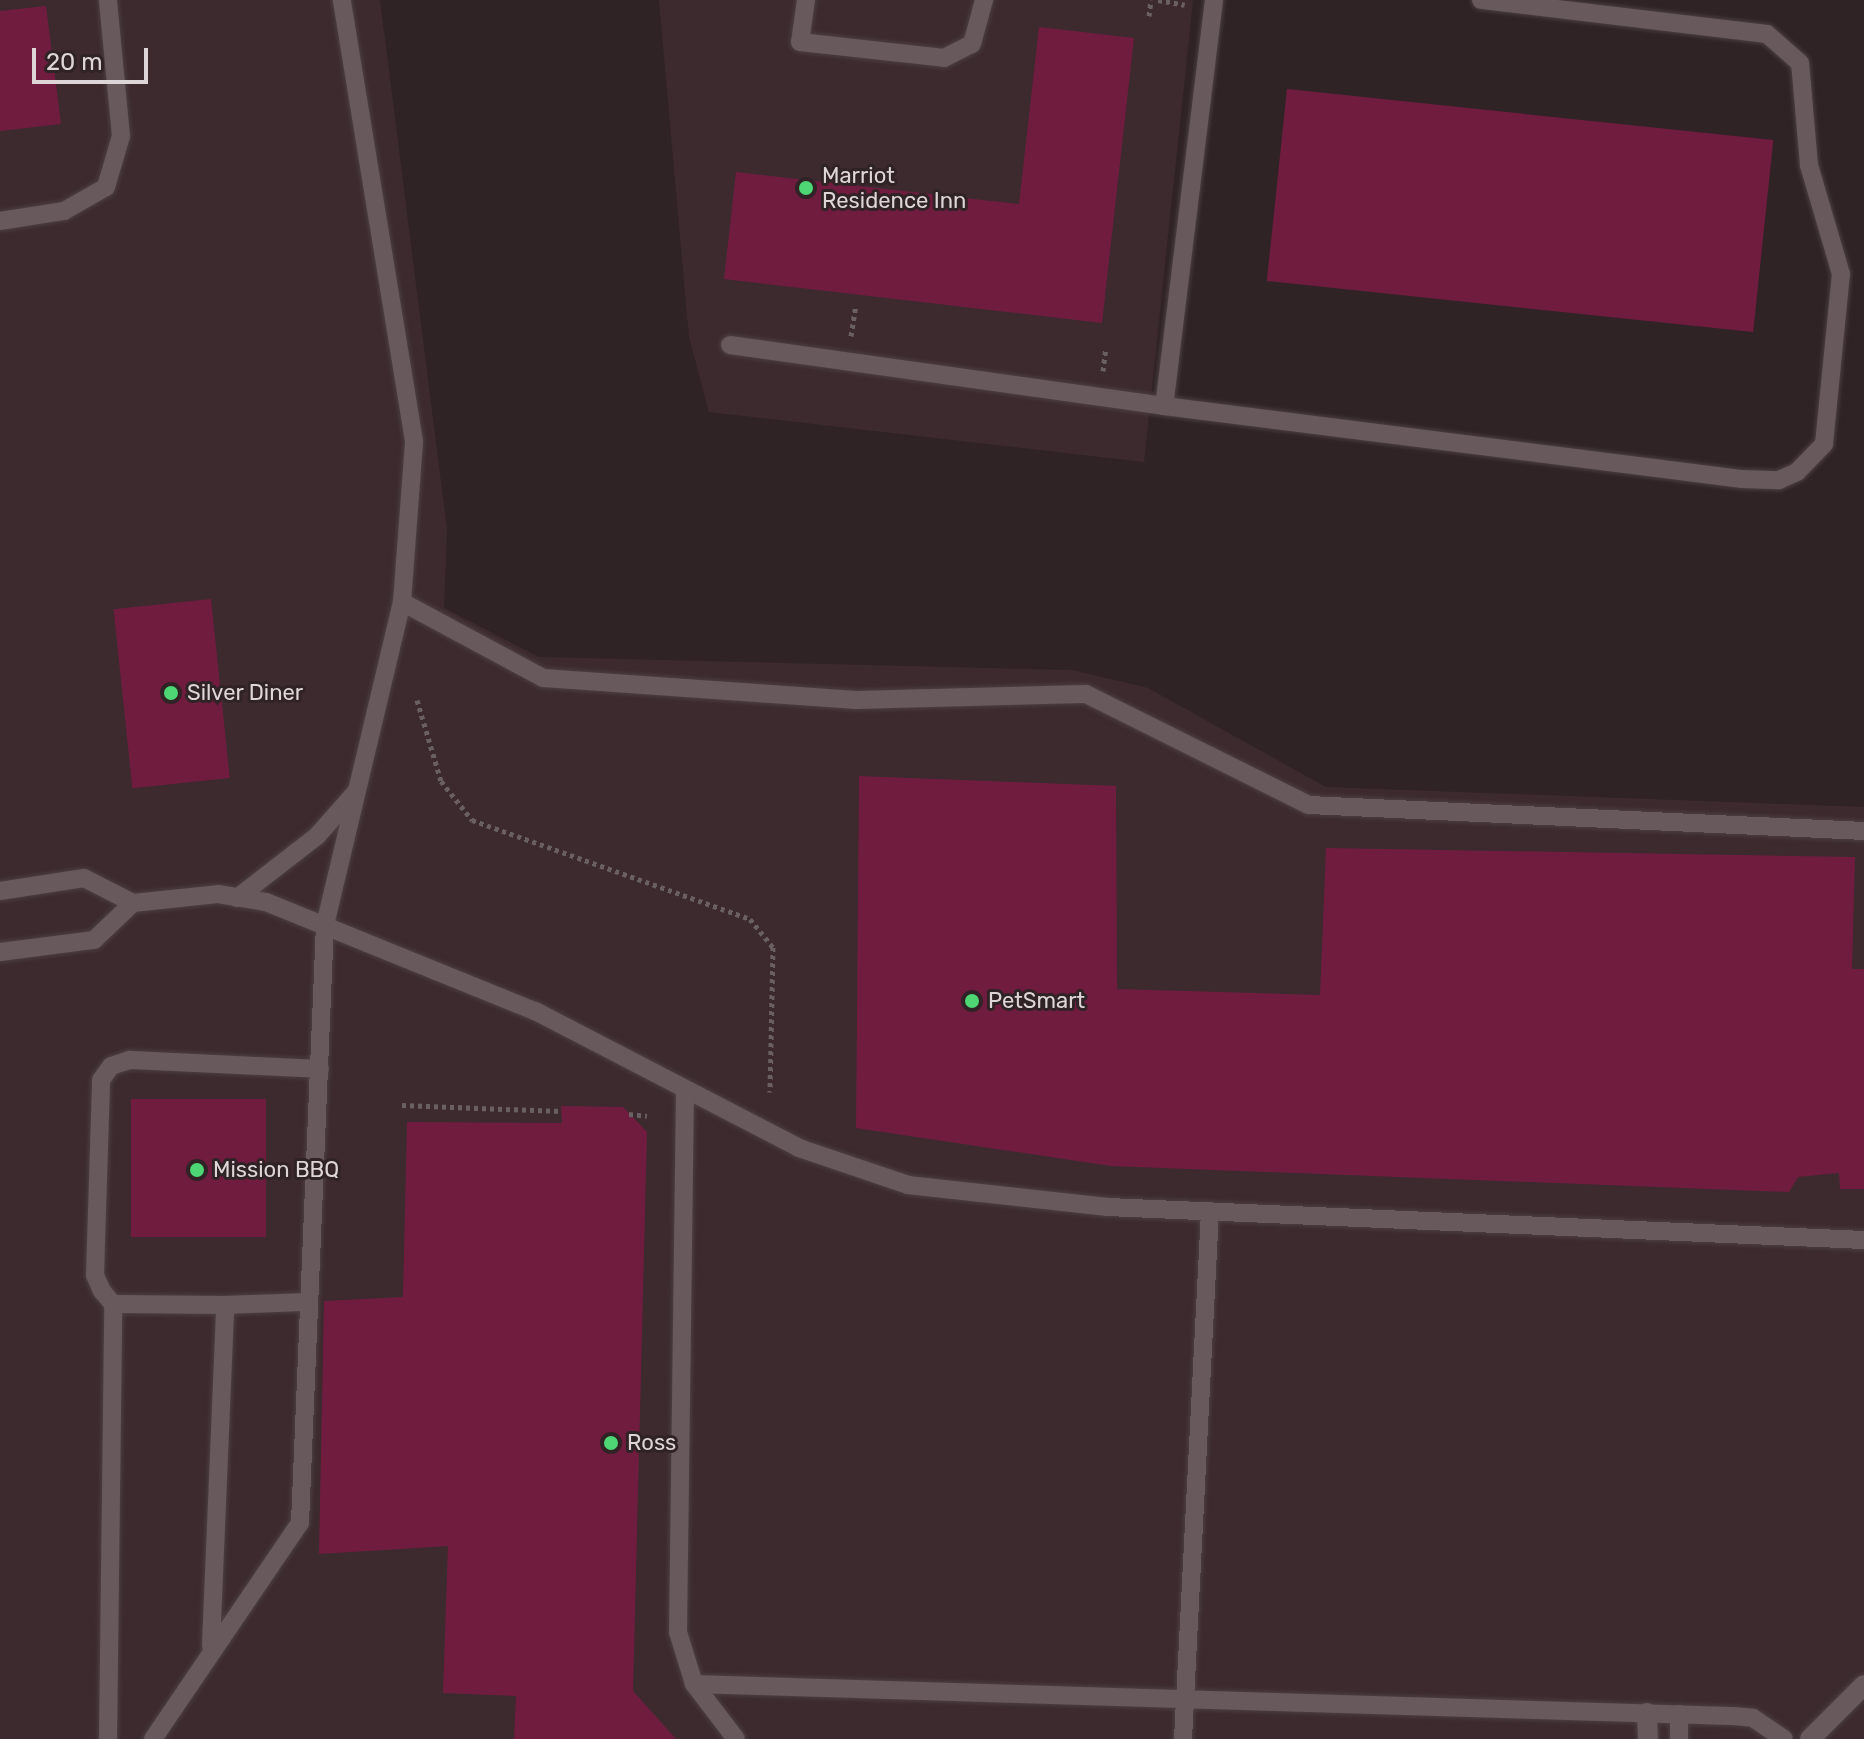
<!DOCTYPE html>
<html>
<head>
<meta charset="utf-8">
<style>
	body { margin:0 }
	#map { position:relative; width:1864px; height:1739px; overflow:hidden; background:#302326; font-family:Rubik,sans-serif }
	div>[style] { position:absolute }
	.built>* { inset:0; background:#3d2a2f }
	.building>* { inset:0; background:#701c3f; transform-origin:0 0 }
	.path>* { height:5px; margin-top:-2.5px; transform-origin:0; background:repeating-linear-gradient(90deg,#6a5f62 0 4px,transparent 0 8px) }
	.roads { filter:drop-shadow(0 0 2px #4b4043) drop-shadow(0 0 2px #4b4043) }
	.lane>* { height:18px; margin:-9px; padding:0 9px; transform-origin:9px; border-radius:9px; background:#68595d }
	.street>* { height:20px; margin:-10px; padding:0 10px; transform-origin:10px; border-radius:10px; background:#68595d }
	.dots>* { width:22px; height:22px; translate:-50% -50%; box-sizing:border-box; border:4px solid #302326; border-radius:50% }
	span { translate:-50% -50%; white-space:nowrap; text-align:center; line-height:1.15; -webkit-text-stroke:6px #302326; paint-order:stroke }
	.poi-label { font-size:22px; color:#ded5d8 }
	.left { translate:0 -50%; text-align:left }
	.scale { position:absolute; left:32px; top:48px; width:116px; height:36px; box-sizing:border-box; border:4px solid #ded5d8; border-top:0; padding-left:10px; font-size:24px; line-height:28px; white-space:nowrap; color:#ded5d8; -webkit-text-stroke:6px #302326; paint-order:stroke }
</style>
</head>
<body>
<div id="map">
	<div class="built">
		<i style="clip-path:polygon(0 0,380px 0,447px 530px,444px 608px,539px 657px,1072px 670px,1148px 688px,1326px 787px,1864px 807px,1864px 1739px,0 1739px)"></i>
		<i style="clip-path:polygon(659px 0,1193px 0,1144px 462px,709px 412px,689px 337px)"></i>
	</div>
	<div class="building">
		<i style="clip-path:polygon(46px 6px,61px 124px,0 131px,0 11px)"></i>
		<i style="clip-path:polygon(1039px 27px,1134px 38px,1102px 323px,724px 279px,736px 172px,1019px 204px)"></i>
		<i style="left:1287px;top:89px;width:489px;height:193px;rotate:6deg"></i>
		<i style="left:211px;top:599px;width:180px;height:98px;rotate:84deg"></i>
		<i style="clip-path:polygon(859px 776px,1116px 786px,1117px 989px,1320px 995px,1326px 848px,1855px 857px,1852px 969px,1864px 969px,1864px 1189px,1840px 1189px,1839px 1173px,1798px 1177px,1789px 1192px,1111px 1166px,856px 1128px)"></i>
		<i style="left:266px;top:1099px;width:138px;height:135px;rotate:90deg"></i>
		<i style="clip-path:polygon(561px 1106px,623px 1107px,647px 1132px,633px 1691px,676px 1739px,514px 1739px,516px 1696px,443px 1693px,448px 1546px,319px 1554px,324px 1301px,403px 1297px,407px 1122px,562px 1123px)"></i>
	</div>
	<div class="path">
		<i style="left:1158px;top:0;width:27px;rotate:10deg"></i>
		<i style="left:1149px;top:16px;width:16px;rotate:-83deg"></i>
		<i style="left:851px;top:336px;width:31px;rotate:-81deg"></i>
		<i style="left:1103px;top:371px;width:23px;rotate:-83deg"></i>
		<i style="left:417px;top:700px;width:84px;rotate:73.5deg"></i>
		<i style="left:441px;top:781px;width:50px;rotate:51.5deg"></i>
		<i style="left:472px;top:820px;width:295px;rotate:19.6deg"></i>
		<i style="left:750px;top:919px;width:36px;rotate:51deg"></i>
		<i style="left:773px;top:947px;width:145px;rotate:91.2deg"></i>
		<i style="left:402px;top:1105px;width:159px;rotate:2.2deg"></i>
		<i style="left:629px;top:1114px;width:18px;rotate:6deg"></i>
	</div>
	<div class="roads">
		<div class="lane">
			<i style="left:806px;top:0;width:42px;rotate:98.1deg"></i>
			<i style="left:800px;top:42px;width:145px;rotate:6.3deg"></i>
			<i style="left:944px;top:58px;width:31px;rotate:-27deg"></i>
			<i style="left:972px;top:44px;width:46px;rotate:-74.7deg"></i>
			<i style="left:1214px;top:0;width:409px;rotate:97deg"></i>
			<i style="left:1164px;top:406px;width:583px;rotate:7.2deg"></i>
			<i style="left:1742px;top:479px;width:37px;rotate:2deg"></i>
			<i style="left:1779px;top:480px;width:20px;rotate:-24deg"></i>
			<i style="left:1797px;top:472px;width:39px;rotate:-46deg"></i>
			<i style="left:1824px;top:444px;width:171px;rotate:-84.3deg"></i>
			<i style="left:1841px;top:274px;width:114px;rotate:-106.4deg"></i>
			<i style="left:1809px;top:165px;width:102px;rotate:-95deg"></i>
			<i style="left:1800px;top:63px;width:44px;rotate:-138.7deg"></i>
			<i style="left:1767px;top:34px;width:288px;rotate:-173.2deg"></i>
			<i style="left:0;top:221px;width:65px;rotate:-8.9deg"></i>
			<i style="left:64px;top:211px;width:48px;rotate:-29.7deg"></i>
			<i style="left:106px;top:187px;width:53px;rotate:-73.6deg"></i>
			<i style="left:121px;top:136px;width:137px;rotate:-95.5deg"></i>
			<i style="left:730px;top:345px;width:438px;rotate:8deg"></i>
			<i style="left:402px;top:602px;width:160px;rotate:28.3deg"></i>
			<i style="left:543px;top:678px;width:314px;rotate:4deg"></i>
			<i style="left:856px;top:700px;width:230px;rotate:-1.5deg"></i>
			<i style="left:1086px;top:694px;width:249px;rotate:26.5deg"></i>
			<i style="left:1309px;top:805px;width:556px;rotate:2.68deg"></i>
			<i style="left:0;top:891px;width:85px;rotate:-8.8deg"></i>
			<i style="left:84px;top:878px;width:55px;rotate:27deg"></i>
			<i style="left:133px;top:903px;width:85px;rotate:-6deg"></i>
			<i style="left:218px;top:894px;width:49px;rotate:9.5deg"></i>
			<i style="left:266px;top:902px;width:290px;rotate:22.1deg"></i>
			<i style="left:535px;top:1011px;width:297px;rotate:27.4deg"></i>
			<i style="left:799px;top:1148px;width:115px;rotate:18.7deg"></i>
			<i style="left:908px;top:1185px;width:201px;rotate:6.3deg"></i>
			<i style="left:1108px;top:1207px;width:757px;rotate:2.5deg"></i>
			<i style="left:237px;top:898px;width:101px;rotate:-37.8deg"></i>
			<i style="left:317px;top:836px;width:57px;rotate:-48.5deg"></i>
			<i style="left:0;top:952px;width:95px;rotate:-7.3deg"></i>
			<i style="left:94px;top:940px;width:54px;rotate:-43.5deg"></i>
			<i style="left:685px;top:1091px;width:541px;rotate:90.74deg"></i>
			<i style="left:678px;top:1632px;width:54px;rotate:72.9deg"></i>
			<i style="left:694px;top:1684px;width:69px;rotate:52.6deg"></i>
			<i style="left:225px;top:1305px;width:112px;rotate:-179.5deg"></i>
			<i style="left:113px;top:1304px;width:17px;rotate:-130deg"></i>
			<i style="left:102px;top:1291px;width:17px;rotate:-114deg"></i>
			<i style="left:95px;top:1275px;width:195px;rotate:-88.2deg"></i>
			<i style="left:101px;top:1080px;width:17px;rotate:-54deg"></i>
			<i style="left:111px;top:1066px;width:20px;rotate:-18deg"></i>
			<i style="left:130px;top:1060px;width:190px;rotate:2.7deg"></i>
			<i style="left:211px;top:1646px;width:341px;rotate:-87.6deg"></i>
			<i style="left:225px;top:1305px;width:83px;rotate:-2.1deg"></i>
			<i style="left:694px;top:1684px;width:1038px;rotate:1.77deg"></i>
			<i style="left:1732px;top:1716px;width:21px;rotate:5deg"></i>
			<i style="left:1753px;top:1718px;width:37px;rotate:34deg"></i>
			<i style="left:108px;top:1739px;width:435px;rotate:-89.3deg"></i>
			<i style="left:153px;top:1739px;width:261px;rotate:-55.8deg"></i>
			<i style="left:300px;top:1523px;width:599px;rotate:-87.61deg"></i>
			<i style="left:325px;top:925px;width:332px;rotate:-76.6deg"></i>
			<i style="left:402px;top:602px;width:161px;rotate:-85.7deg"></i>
			<i style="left:414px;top:441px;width:447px;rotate:-99.3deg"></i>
			<i style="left:1183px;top:1739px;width:529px;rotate:-87.07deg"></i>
			<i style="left:1679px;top:1739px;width:25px;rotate:-90deg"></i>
		</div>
		<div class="street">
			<i style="left:1647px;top:1713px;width:26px;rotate:88deg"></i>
			<i style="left:1810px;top:1739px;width:76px;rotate:-45deg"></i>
		</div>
	</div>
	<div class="dots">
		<i style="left:806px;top:188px;background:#4ed675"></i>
		<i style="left:171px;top:693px;background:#4ed675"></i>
		<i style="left:972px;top:1001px;background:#4ed675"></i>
		<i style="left:197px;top:1170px;background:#4ed675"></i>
		<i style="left:611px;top:1443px;background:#4ed675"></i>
	</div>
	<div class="poi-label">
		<span class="left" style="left:822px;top:188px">Marriot<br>Residence Inn</span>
		<span class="left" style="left:187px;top:693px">Silver Diner</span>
		<span class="left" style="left:988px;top:1001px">PetSmart</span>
		<span class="left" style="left:213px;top:1170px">Mission BBQ</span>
		<span class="left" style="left:627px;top:1443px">Ross</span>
	</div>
	<div class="scale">20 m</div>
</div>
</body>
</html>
